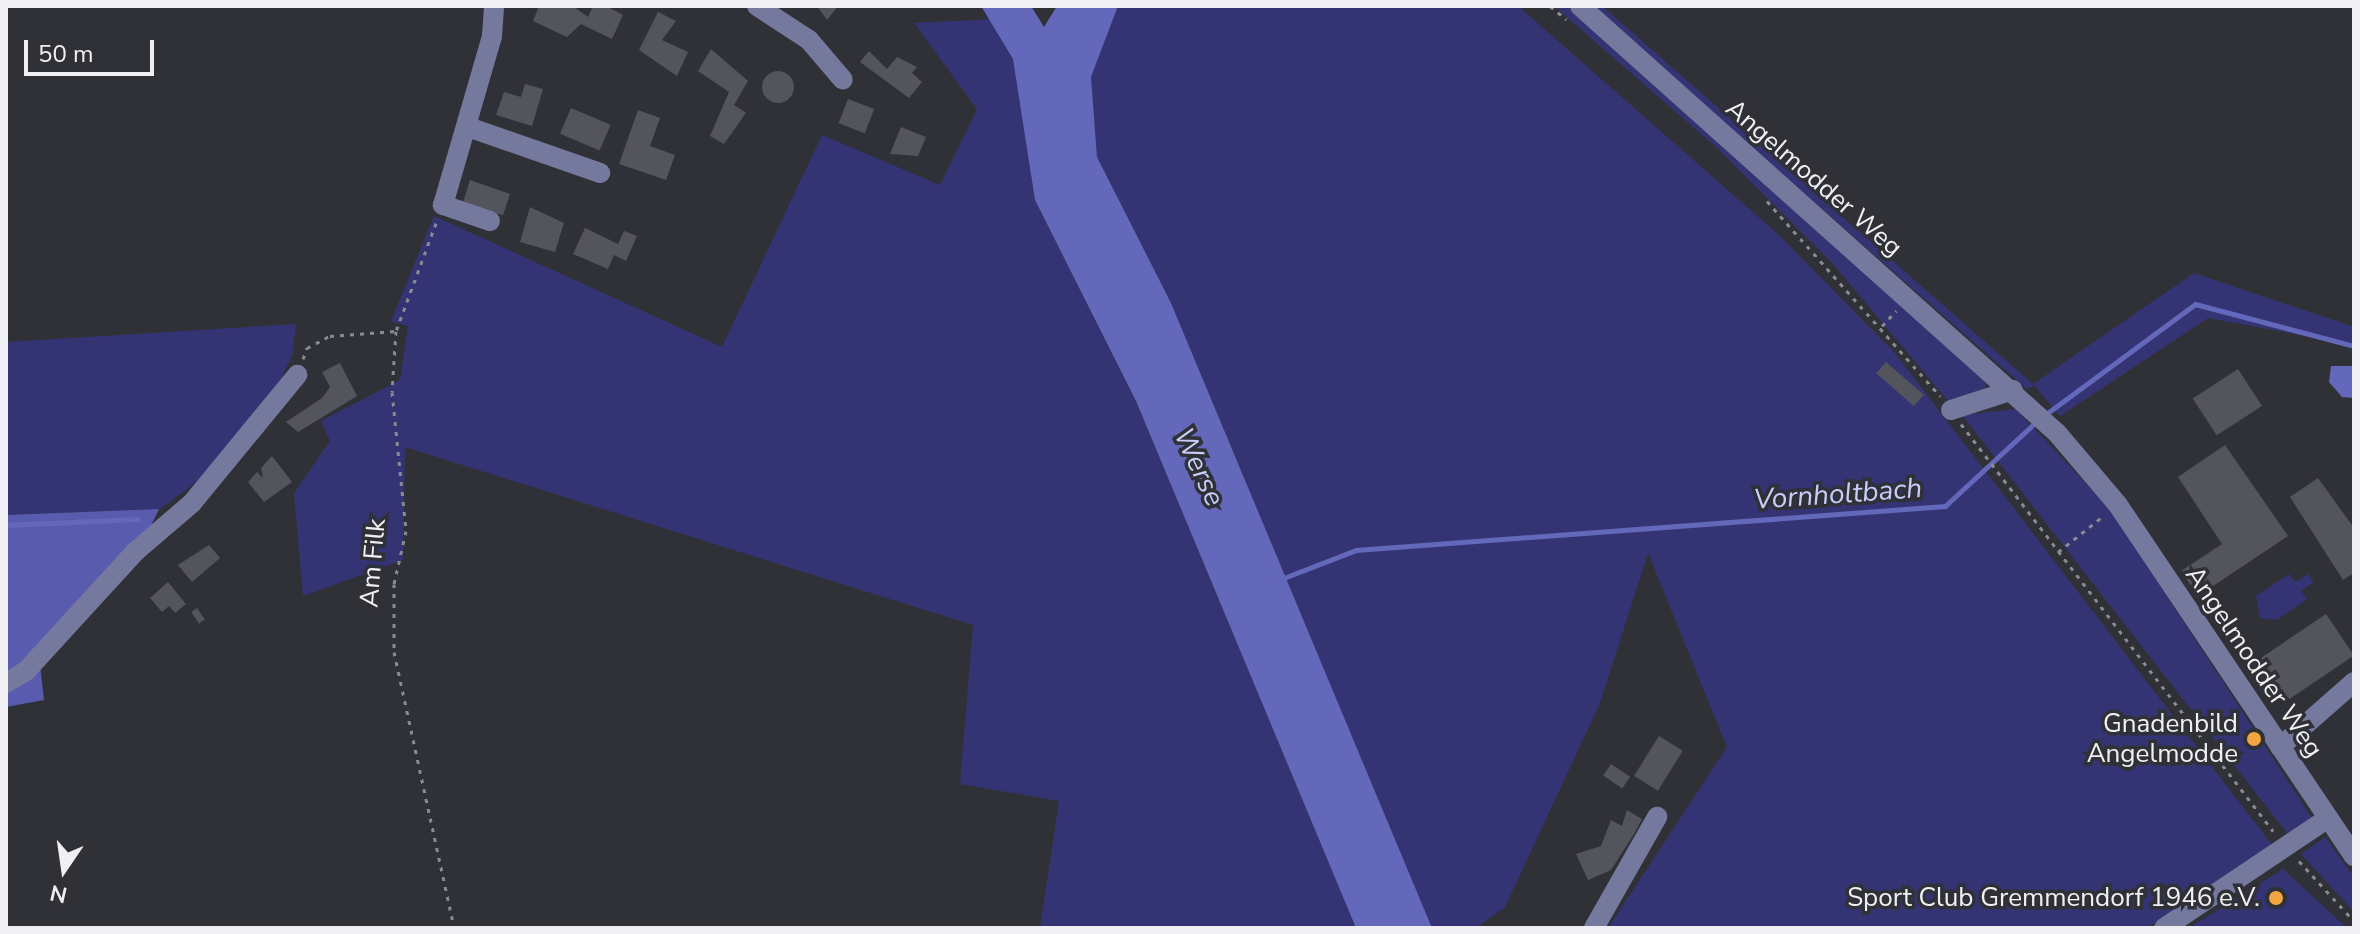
<!DOCTYPE html>
<html>
<head>
<meta charset="utf-8">
<style>
	body { margin:0 }
	#map { position:relative; width:2360px; height:934px; overflow:hidden; background:#303137; font-family:"Nunito Sans",sans-serif }
	div>[style] { position:absolute }
	.green>* { inset:0; background:#343474 }
	.forest>* { inset:0; background:#595cae }
	.water>* { inset:0; background:#6468ba }
	.stream>* { height:5px; margin:-2.5px; padding:0 2.5px; transform-origin:2.5px; border-radius:2.5px; background:#6468ba }
	.building>* { inset:0; background:#54555c; transform-origin:0 0 }
	.round { border-radius:50% }
	.path>* { height:3px; margin-top:-1.5px; transform-origin:0; background:repeating-linear-gradient(90deg,#8a8b90 0 4px,transparent 0 10px) }
	.minor>* { height:20px; margin:-10px; padding:0 10px; transform-origin:10px; border-radius:10px; background:#75799e }
	.dots>* { width:22px; height:22px; translate:-50% -50%; box-sizing:border-box; border:4px solid #303137; border-radius:50% }
	span { translate:-50% -50%; white-space:nowrap; text-align:center; line-height:1.15; -webkit-text-stroke:7px #303137; paint-order:stroke }
	.street-label { font-size:26px; color:#f0f0f4 }
	.poi-label { font-size:26px; color:#f0f0f4 }
	.right { translate:-100% -50%; text-align:right }
	.water-label { font-size:28px; color:#c7ccf9; font-style:italic }
	.frame { position:absolute; inset:0; border:8px solid #f0f0f4; pointer-events:none }
	.north { position:absolute; left:24px; top:830px; width:80px; height:80px; -webkit-text-stroke:6px #303137; paint-order:stroke; rotate:193deg; font-size:22px; font-weight:700; line-height:32px; text-align:center; color:#f0f0f4 }
	.north::after { content:''; display:block; margin:auto; width:28px; height:36px; background:#f0f0f4; clip-path:polygon(50% 0,100% 100%,50% 72%,0 100%) }
	.scale { position:absolute; left:24px; top:40px; width:130px; height:36px; box-sizing:border-box; border:4px solid #f0f0f4; border-top:0; padding-left:10px; font-size:24px; line-height:28px; white-space:nowrap; color:#f0f0f4; -webkit-text-stroke:6px #303137; paint-order:stroke }
</style>
</head>
<body>
<div id="map">
	<div class="green">
		<i style="clip-path:polygon(1118px 6px,1518px 6px,1780px 236px,1894px 352px,2272px 845px,2147px 928px,1608px 928px,1727px 747px,1648px 553px,1600px 703px,1505px 907px,1476px 928px,1432px 928px,1171px 303px,1097px 157px,1091px 77px)"></i>
		<i style="clip-path:polygon(1554px 6px,1567px 6px,1985px 373px,1987px 398px,1949px 402px,1833px 264px,1716px 147px)"></i>
		<i style="clip-path:polygon(1591px 6px,1602px 6px,2033px 384px,2194px 273px,2354px 327px,2354px 345px,2208px 318px,2060px 416px,2034px 385px,2027px 389px)"></i>
		<i style="clip-path:polygon(993px 19px,1014px 59px,1035px 200px,1136px 401px,1356px 928px,1040px 928px,1059px 801px,960px 784px,973px 625px,405px 447px,403px 560px,303px 596px,294px 493px,330px 441px,321px 421px,400px 380px,408px 326px,391px 321px,434px 216px,722px 347px,822px 135px,940px 185px,977px 109px,914px 23px)"></i>
		<i style="clip-path:polygon(296px 324px,292px 356px,272px 397px,215px 468px,160px 509px,6px 515px,6px 342px)"></i>
		<i style="clip-path:polygon(2016px 409px,2110px 509px,2312px 818px,2287px 833px,1962px 415px)"></i>
		<i style="clip-path:polygon(2289px 574px,2295px 582px,2308px 574px,2314px 582px,2301px 591px,2307px 599px,2277px 620px,2260px 618px,2256px 596px)"></i>
		<i style="clip-path:polygon(2325px 837px,2354px 877px,2354px 912px,2301px 854px)"></i>
		<i style="clip-path:polygon(2283px 869px,2347px 928px,2189px 928px)"></i>
	</div>
	<div class="forest">
		<i style="clip-path:polygon(159px 509px,147px 534px,38px 646px,44px 700px,6px 707px,6px 515px)"></i>
	</div>
	<div class="water">
		<i style="clip-path:polygon(981px 6px,1031px 6px,1044px 27px,1057px 6px,1118px 6px,1091px 77px,1097px 157px,1171px 303px,1432px 928px,1356px 928px,1136px 401px,1035px 200px,1013px 59px)"></i>
		<i style="clip-path:polygon(2331px 366px,2354px 366px,2354px 398px,2342px 397px,2329px 382px)"></i>
	</div>
	<div class="stream">
		<i style="left:2046px;top:414px;width:185px;rotate:-36.4deg"></i>
		<i style="left:2195px;top:304px;width:164px;rotate:14.8deg"></i>
		<i style="left:6px;top:525px;width:132px;rotate:-2.6deg"></i>
		<i style="left:1281px;top:579px;width:80px;rotate:-21.1deg"></i>
		<i style="left:1356px;top:550px;width:591px;rotate:-4.27deg"></i>
		<i style="left:1945px;top:506px;width:127px;rotate:-42.8deg"></i>
	</div>
	<div class="building">
		<i style="clip-path:polygon(539px 6px,573px 6px,588px 17px,593px 6px,606px 6px,623px 15px,612px 39px,581px 24px,567px 37px,533px 21px)"></i>
		<i style="clip-path:polygon(817px 6px,838px 6px,827px 20px)"></i>
		<i style="clip-path:polygon(658px 12px,676px 21px,662px 40px,688px 52px,677px 76px,639px 50px)"></i>
		<i style="clip-path:polygon(711px 49px,748px 81px,734px 105px,746px 113px,724px 144px,710px 136px,729px 92px,698px 71px)"></i>
		<i style="clip-path:polygon(869px 51px,887px 69px,897px 57px,917px 67px,912px 73px,922px 82px,909px 98px,860px 62px)"></i>
		<i class="round" style="left:762px;top:71px;width:32px;height:32px"></i>
		<i style="clip-path:polygon(525px 84px,543px 89px,532px 126px,496px 115px,504px 92px,521px 97px)"></i>
		<i style="left:848px;top:99px;width:28px;height:26px;rotate:21deg"></i>
		<i style="left:571px;top:108px;width:43px;height:28px;rotate:23deg"></i>
		<i style="clip-path:polygon(638px 110px,660px 118px,650px 146px,675px 155px,666px 180px,619px 164px)"></i>
		<i style="clip-path:polygon(901px 127px,926px 137px,918px 156px,890px 154px)"></i>
		<i style="clip-path:polygon(470px 180px,510px 194px,503px 215px,462px 206px)"></i>
		<i style="clip-path:polygon(530px 207px,564px 223px,555px 252px,520px 242px)"></i>
		<i style="clip-path:polygon(585px 228px,618px 244px,624px 231px,637px 236px,626px 261px,614px 255px,608px 269px,573px 254px)"></i>
		<i style="left:1886px;top:362px;width:50px;height:15px;rotate:41deg"></i>
		<i style="clip-path:polygon(340px 363px,357px 396px,298px 432px,286px 422px,322px 398px,330px 387px,322px 372px)"></i>
		<i style="left:2238px;top:369px;width:44px;height:54px;rotate:57deg"></i>
		<i style="clip-path:polygon(2225px 445px,2288px 536px,2198px 596px,2181px 571px,2222px 544px,2178px 477px)"></i>
		<i style="clip-path:polygon(272px 456px,292px 482px,264px 502px,248px 482px,257px 472px,263px 478px,261px 468px)"></i>
		<i style="clip-path:polygon(2318px 478px,2354px 528px,2354px 573px,2343px 580px,2290px 497px)"></i>
		<i style="clip-path:polygon(209px 545px,220px 558px,192px 582px,178px 565px)"></i>
		<i style="clip-path:polygon(168px 582px,186px 604px,175px 613px,169px 606px,162px 612px,150px 598px)"></i>
		<i style="left:197px;top:608px;width:14px;height:7px;rotate:56deg"></i>
		<i style="left:2326px;top:614px;width:50px;height:80px;rotate:56deg"></i>
		<i style="left:1659px;top:736px;width:28px;height:47px;rotate:32deg"></i>
		<i style="left:1611px;top:764px;width:23px;height:14px;rotate:34deg"></i>
		<i style="clip-path:polygon(1627px 810px,1642px 819px,1634px 834px,1611px 870px,1588px 880px,1576px 854px,1601px 846px,1611px 820px,1622px 826px)"></i>
	</div>
	<div class="path">
		<i style="left:1550px;top:6px;width:21px;rotate:39deg"></i>
		<i style="left:1767px;top:201px;width:261px;rotate:48.4deg"></i>
		<i style="left:436px;top:223px;width:115px;rotate:110.3deg"></i>
		<i style="left:396px;top:331px;width:61px;rotate:93.8deg"></i>
		<i style="left:392px;top:392px;width:140px;rotate:84.2deg"></i>
		<i style="left:406px;top:531px;width:54px;rotate:102.8deg"></i>
		<i style="left:394px;top:584px;width:68px;rotate:90deg"></i>
		<i style="left:394px;top:652px;width:282px;rotate:77.7deg"></i>
		<i style="left:1882px;top:326px;width:21px;rotate:-47deg"></i>
		<i style="left:303px;top:359px;width:12px;rotate:-70deg"></i>
		<i style="left:307px;top:348px;width:26px;rotate:-28deg"></i>
		<i style="left:330px;top:336px;width:66px;rotate:-4.3deg"></i>
		<i style="left:1961px;top:424px;width:513px;rotate:52.53deg"></i>
		<i style="left:2058px;top:552px;width:56px;rotate:-38.5deg"></i>
		<i style="left:2299px;top:861px;width:81px;rotate:47.5deg"></i>
	</div>
	<div class="minor">
		<i style="left:757px;top:6px;width:62px;rotate:33.2deg"></i>
		<i style="left:809px;top:40px;width:52px;rotate:49.6deg"></i>
		<i style="left:1580px;top:6px;width:640px;rotate:41.83deg"></i>
		<i style="left:2057px;top:433px;width:94px;rotate:49.7deg"></i>
		<i style="left:2118px;top:505px;width:423px;rotate:56.1deg"></i>
		<i style="left:468px;top:127px;width:140px;rotate:19.2deg"></i>
		<i style="left:490px;top:221px;width:50px;rotate:-161.2deg"></i>
		<i style="left:443px;top:205px;width:176px;rotate:-73.8deg"></i>
		<i style="left:492px;top:36px;width:30px;rotate:-86deg"></i>
		<i style="left:1951px;top:410px;width:65px;rotate:-17.9deg"></i>
		<i style="left:6px;top:683px;width:23px;rotate:-31deg"></i>
		<i style="left:26px;top:671px;width:163px;rotate:-47.5deg"></i>
		<i style="left:136px;top:551px;width:74px;rotate:-40.6deg"></i>
		<i style="left:192px;top:503px;width:166px;rotate:-50.6deg"></i>
		<i style="left:2280px;top:747px;width:98px;rotate:-41.3deg"></i>
		<i style="left:1594px;top:928px;width:128px;rotate:-60.4deg"></i>
		<i style="left:2164px;top:928px;width:196px;rotate:-33.8deg"></i>
	</div>
	<div class="dots">
		<i style="left:2254px;top:739px;background:#f2a541"></i>
		<i style="left:2276px;top:898px;background:#f2a541"></i>
	</div>
	<div class="street-label">
		<span style="left:1814px;top:178px;rotate:41deg">Angelmodder Weg</span>
		<span style="left:373px;top:563px;rotate:-85deg">Am Filk</span>
		<span style="left:2254px;top:662px;rotate:56deg">Angelmodder Weg</span>
	</div>
	<div class="poi-label">
		<span class="right" style="left:2238px;top:739px">Gnadenbild<br>Angelmodde</span>
		<span class="right" style="left:2260px;top:898px">Sport Club Gremmendorf 1946 e.V.</span>
	</div>
	<div class="water-label">
		<span style="left:1199px;top:467px;rotate:65deg">Werse</span>
		<span style="left:1838px;top:494px;rotate:-4deg">Vornholtbach</span>
	</div>
	<div class="frame"></div>
	<div class="north">N</div>
	<div class="scale">50 m</div>
</div>
</body>
</html>
